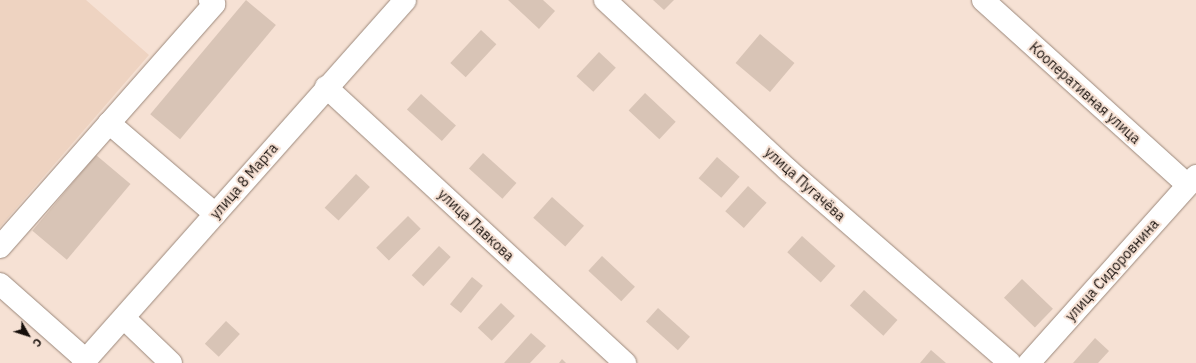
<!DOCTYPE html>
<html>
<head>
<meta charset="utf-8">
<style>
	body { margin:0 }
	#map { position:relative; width:1196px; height:363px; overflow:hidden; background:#f6e1d4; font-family:"IBM Plex Sans",sans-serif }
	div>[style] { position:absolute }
	.built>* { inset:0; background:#eed3c1 }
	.building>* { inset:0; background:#d8c4b6; transform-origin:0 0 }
	.roads { filter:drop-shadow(0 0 1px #9b887b) drop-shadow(0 0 1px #9b887b) }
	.minor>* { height:22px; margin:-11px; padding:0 11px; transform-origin:11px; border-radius:11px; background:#fff }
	span { translate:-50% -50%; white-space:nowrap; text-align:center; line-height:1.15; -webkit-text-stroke:4px #f6e1d4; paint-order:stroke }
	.street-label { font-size:14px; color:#160f0b }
	.north { position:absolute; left:8px; top:315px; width:40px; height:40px; -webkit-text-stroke:3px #f6e1d4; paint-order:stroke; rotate:129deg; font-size:11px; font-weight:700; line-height:16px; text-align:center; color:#160f0b }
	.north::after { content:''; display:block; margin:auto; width:14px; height:18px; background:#160f0b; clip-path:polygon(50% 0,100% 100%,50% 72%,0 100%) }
</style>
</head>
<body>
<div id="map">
	<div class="built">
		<i style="clip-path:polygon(0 0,86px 0,149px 55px,0 227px)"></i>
	</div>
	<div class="building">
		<i style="left:246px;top:0;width:39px;height:149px;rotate:40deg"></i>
		<i style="clip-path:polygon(508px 0,543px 0,555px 11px,539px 29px)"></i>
		<i style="clip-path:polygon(653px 0,674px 0,664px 10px)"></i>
		<i style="left:481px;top:30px;width:21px;height:45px;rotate:43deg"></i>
		<i style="left:760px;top:34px;width:45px;height:38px;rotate:40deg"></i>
		<i style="left:599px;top:52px;width:23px;height:33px;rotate:43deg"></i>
		<i style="left:645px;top:93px;width:42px;height:24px;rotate:43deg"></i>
		<i style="left:421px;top:94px;width:47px;height:21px;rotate:42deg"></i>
		<i style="left:483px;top:153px;width:45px;height:21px;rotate:42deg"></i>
		<i style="left:96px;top:155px;width:45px;height:99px;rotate:40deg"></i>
		<i style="left:717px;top:157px;width:30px;height:28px;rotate:41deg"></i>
		<i style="left:356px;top:174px;width:19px;height:46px;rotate:43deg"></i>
		<i style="left:748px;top:186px;width:25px;height:34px;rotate:42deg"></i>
		<i style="left:552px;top:197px;width:43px;height:28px;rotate:42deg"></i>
		<i style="left:408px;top:216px;width:18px;height:45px;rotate:45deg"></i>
		<i style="left:802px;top:236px;width:45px;height:22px;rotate:42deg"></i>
		<i style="left:439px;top:246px;width:16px;height:40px;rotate:43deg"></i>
		<i style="left:602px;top:256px;width:45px;height:20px;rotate:43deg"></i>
		<i style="left:472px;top:277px;width:14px;height:35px;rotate:39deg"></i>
		<i style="left:1022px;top:279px;width:43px;height:26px;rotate:44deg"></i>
		<i style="left:864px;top:290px;width:45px;height:21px;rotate:42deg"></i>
		<i style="left:501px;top:303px;width:19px;height:34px;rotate:43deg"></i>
		<i style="left:658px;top:308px;width:43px;height:18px;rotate:42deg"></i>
		<i style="left:226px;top:321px;width:19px;height:31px;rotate:43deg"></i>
		<i style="clip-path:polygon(531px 333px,546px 346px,530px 363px,504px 363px)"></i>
		<i style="clip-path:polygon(1095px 338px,1109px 351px,1098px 363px,1073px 363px)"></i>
		<i style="clip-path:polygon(931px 350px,946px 363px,920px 363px)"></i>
		<i style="clip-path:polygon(562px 359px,566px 363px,559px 363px)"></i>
	</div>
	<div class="roads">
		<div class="minor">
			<i style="left:605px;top:0;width:250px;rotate:42.9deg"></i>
			<i style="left:788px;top:170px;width:294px;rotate:41deg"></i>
			<i style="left:983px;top:0;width:276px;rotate:42.1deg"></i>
			<i style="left:326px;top:87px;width:407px;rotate:42.7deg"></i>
			<i style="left:109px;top:123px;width:140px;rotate:40.6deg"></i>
			<i style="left:0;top:247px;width:324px;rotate:-48.6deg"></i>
			<i style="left:214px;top:4px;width:6px;rotate:-135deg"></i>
			<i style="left:0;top:284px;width:115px;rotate:41.5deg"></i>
			<i style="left:124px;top:318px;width:65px;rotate:43.8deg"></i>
			<i style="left:83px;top:363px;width:485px;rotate:-48.4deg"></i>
			<i style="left:1029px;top:363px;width:251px;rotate:-48.2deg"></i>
		</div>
	</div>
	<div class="street-label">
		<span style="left:1085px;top:93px;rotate:42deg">Кооперативная улица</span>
		<span style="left:244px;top:181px;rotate:-49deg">улица 8 Марта</span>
		<span style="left:805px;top:184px;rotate:42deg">улица Пугачёва</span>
		<span style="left:476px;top:225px;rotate:43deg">улица Лавкова</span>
		<span style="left:1112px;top:270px;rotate:-48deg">улица Сидоровнина</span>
	</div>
	<div class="north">С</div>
</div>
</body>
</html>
